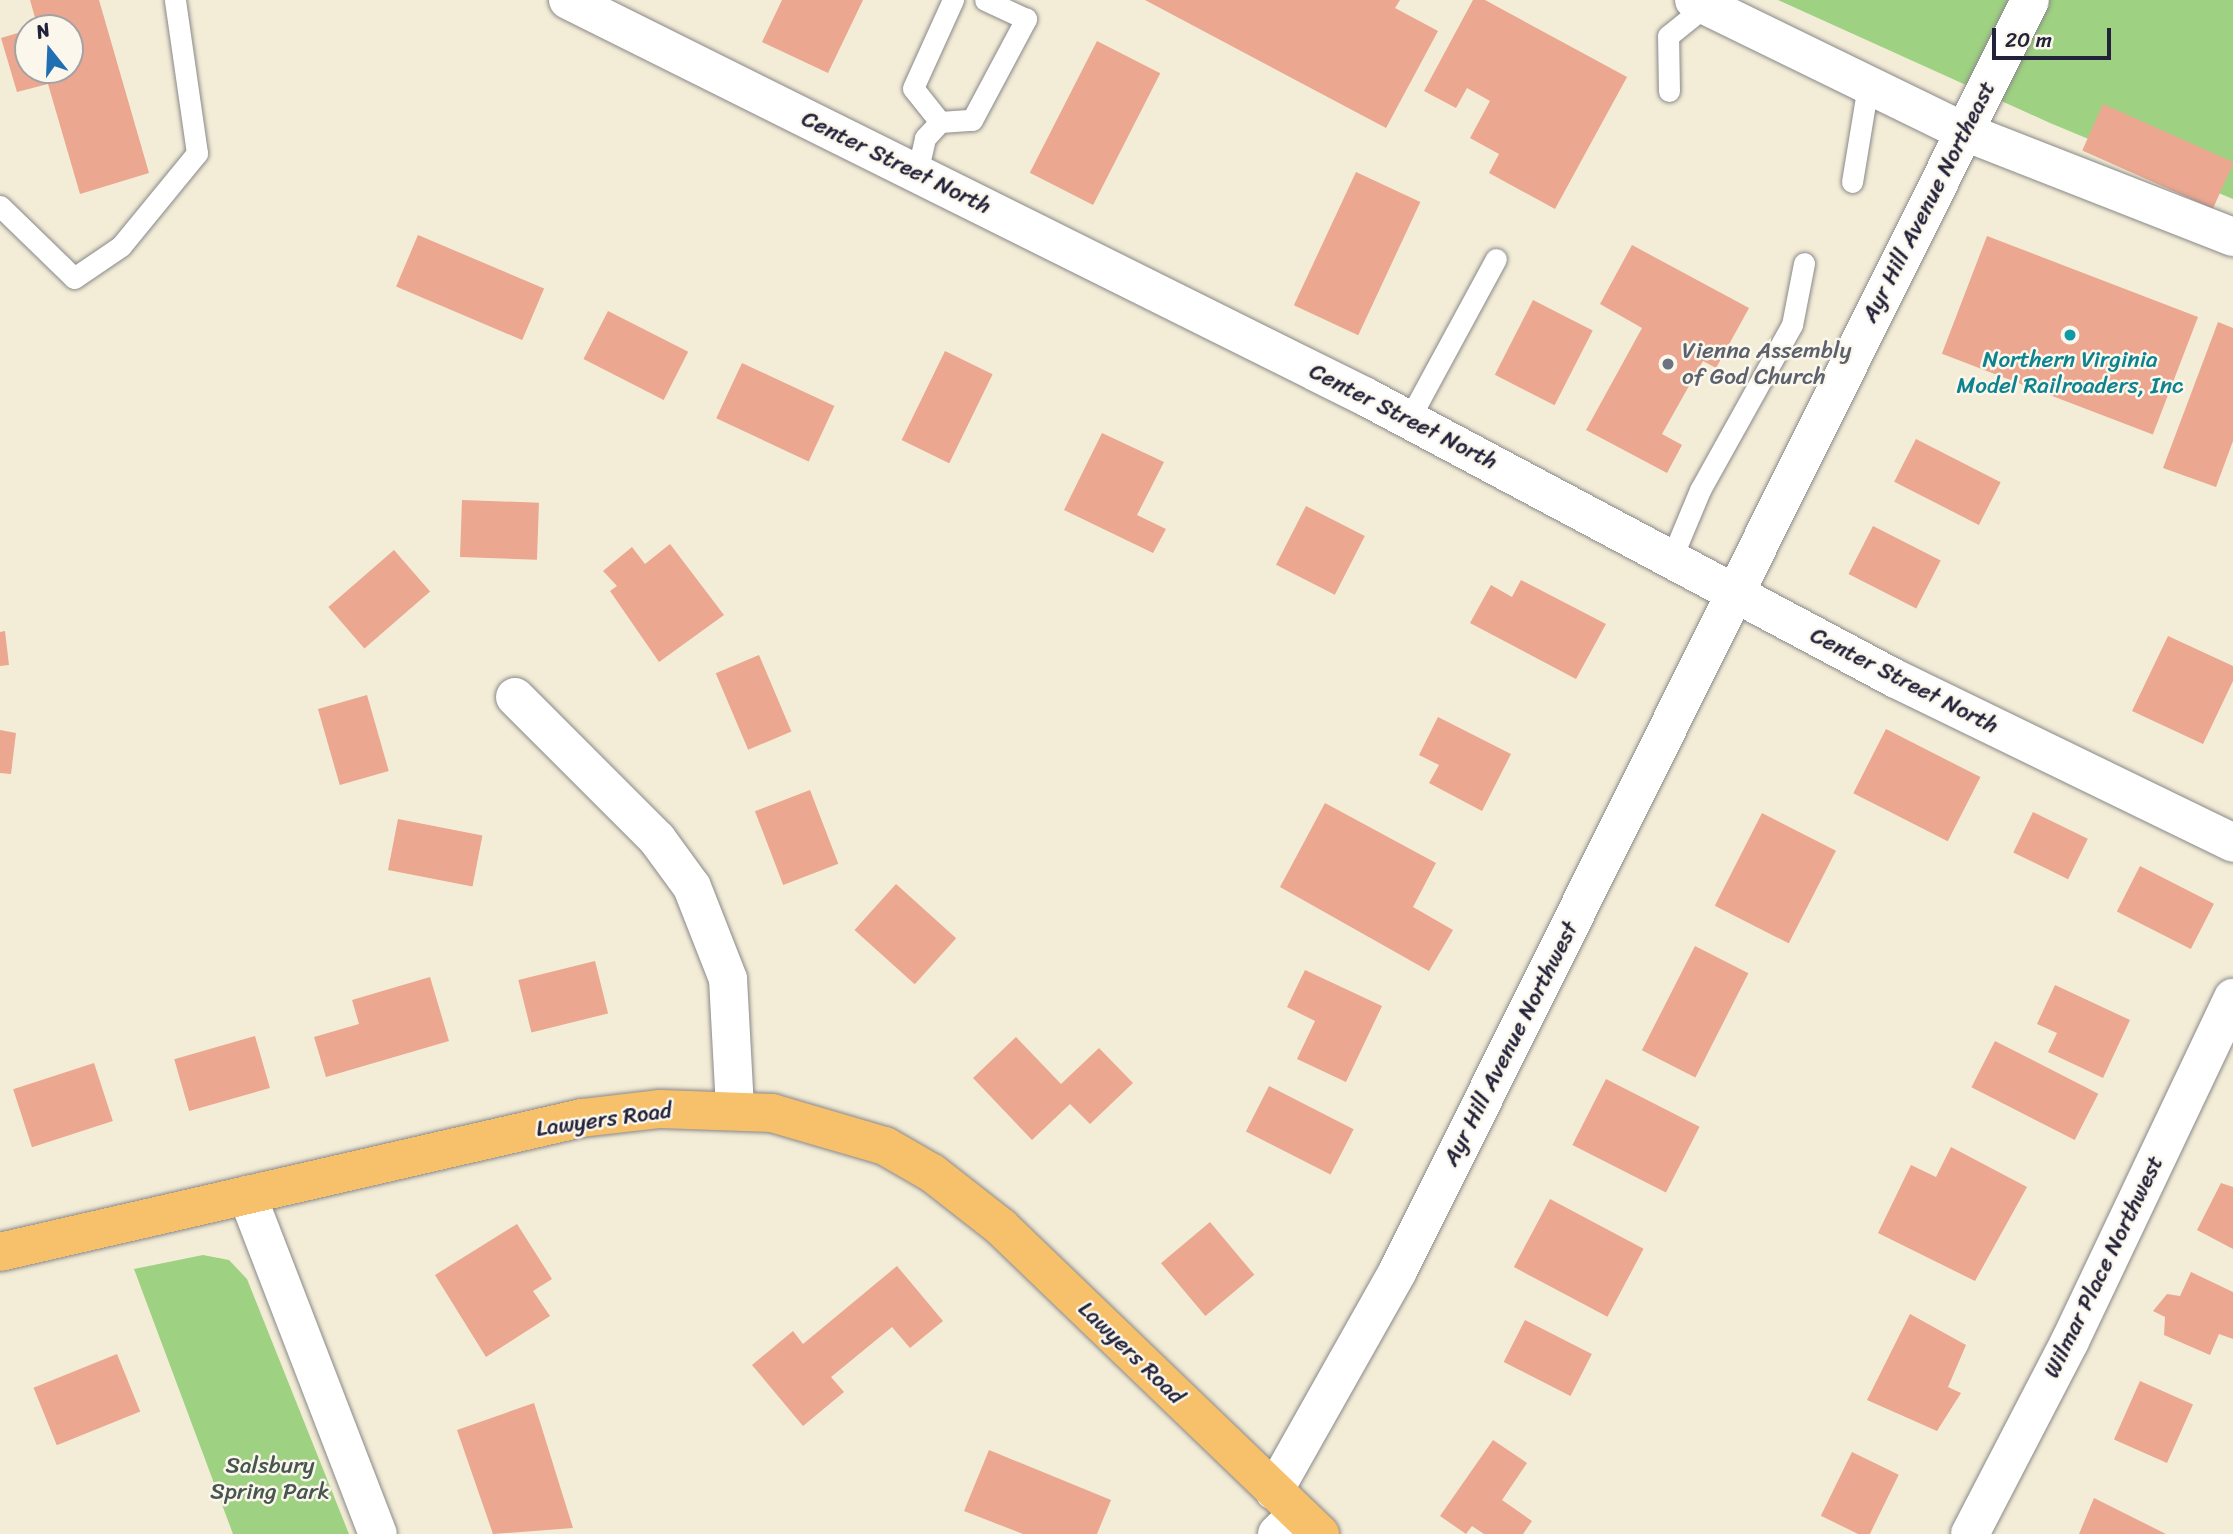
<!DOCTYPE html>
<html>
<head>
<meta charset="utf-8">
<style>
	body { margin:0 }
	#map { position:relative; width:2233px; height:1534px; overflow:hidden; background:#f3edd7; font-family:Sriracha,sans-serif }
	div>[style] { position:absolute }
	.green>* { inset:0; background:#9ed181 }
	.building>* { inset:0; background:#eba78f; transform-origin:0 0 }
	.roads { filter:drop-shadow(0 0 2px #8a8889) drop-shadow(0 0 2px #8a8889) }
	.lane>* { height:21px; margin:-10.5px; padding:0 10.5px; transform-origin:10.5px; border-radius:10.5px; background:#fff }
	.street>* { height:38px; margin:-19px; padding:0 19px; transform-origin:19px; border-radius:19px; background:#fff }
	.primary>* { height:38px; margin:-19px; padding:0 19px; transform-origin:19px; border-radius:19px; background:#f7c06b }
	.dots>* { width:19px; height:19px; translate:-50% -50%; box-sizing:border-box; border:4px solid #fbf7ec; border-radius:50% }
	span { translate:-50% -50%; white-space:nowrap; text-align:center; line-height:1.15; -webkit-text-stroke:5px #fbf7ec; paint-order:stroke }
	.street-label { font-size:23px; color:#22223b }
	.worship-label { font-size:23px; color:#5b616d }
	.left { translate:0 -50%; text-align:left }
	.culture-label { font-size:23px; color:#0d838f }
	.park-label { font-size:23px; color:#475750 }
	.north { position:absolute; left:14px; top:14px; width:70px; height:70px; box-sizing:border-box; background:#fbf7ec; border:2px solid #a4a2a5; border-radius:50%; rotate:342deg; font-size:19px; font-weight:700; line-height:28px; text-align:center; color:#22223b }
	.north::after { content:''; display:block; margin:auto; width:24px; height:32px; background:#1f6fb2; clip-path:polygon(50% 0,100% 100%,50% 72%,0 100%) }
	.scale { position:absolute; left:1992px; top:28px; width:119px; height:32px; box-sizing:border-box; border:4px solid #22223b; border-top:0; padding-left:9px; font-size:21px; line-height:24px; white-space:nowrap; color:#22223b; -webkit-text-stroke:5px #fbf7ec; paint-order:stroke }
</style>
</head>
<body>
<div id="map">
	<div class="green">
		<i style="clip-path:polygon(1778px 0,2233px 0,2233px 199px,2050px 123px)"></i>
		<i style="clip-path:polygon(203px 1255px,229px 1260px,247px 1279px,349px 1534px,233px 1534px,134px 1269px)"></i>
	</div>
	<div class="building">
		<i style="clip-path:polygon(30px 0,99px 0,149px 173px,80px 194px,48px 84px,17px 92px,1px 38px,28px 30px,28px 70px,70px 70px,70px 28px,38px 28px)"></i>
		<i style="clip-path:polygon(782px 0,863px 0,828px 73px,762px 42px)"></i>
		<i style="clip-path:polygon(1145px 0,1400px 0,1395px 8px,1438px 31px,1386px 128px)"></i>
		<i style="clip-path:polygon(1473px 0,1485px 0,1627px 77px,1555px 209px,1489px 173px,1499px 154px,1470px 138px,1490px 101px,1467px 88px,1456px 108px,1424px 91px)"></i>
		<i style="left:1097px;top:41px;width:71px;height:148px;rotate:27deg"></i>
		<i style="left:2103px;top:104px;width:143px;height:51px;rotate:24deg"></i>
		<i style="left:1356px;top:172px;width:71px;height:147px;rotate:25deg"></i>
		<i style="left:418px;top:235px;width:137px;height:56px;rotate:23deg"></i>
		<i style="left:1987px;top:236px;width:226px;height:126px;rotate:21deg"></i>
		<i style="clip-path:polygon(1632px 245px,1749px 308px,1716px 368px,1703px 361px,1662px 434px,1682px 445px,1667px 473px,1586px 430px,1642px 328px,1600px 304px)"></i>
		<i style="left:1533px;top:300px;width:67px;height:84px;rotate:27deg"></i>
		<i style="left:608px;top:311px;width:90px;height:54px;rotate:27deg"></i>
		<i style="clip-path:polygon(2218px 322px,2233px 328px,2233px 441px,2216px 487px,2163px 468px)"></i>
		<i style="left:945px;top:351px;width:53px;height:99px;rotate:26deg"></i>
		<i style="left:742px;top:363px;width:102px;height:61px;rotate:25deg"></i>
		<i style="clip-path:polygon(1102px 433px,1164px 462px,1137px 515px,1166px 529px,1153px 553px,1064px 510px)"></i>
		<i style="left:1916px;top:439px;width:95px;height:48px;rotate:27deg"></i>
		<i style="left:462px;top:500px;width:77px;height:57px;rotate:2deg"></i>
		<i style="left:1306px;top:506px;width:66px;height:66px;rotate:27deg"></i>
		<i style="left:1873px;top:526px;width:76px;height:54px;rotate:27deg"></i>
		<i style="clip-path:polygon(670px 544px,724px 615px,659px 662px,610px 591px,617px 586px,603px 571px,632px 547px,645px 564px)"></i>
		<i style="left:394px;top:550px;width:55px;height:87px;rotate:49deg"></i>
		<i style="clip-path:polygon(1521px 580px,1606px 624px,1576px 679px,1470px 623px,1491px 585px,1512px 597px)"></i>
		<i style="clip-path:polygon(5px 631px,9px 665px,0 666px,0 632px)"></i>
		<i style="clip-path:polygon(2168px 636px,2233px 666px,2233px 681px,2203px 744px,2132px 711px)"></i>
		<i style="left:759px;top:655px;width:83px;height:47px;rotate:67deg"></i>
		<i style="left:367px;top:695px;width:79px;height:51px;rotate:74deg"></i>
		<i style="clip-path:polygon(1438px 717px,1511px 754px,1482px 811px,1429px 783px,1439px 765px,1419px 755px)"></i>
		<i style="left:1886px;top:729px;width:106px;height:72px;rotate:27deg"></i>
		<i style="clip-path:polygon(0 730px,16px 733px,11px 774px,0 773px)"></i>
		<i style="left:810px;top:790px;width:79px;height:59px;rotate:69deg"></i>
		<i style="clip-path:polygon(1325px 803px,1436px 863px,1413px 907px,1453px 930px,1429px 971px,1280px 887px)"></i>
		<i style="left:2033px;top:812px;width:61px;height:45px;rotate:26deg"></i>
		<i style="left:1762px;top:813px;width:83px;height:104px;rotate:27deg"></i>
		<i style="left:398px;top:819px;width:86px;height:52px;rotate:11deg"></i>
		<i style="left:2140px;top:866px;width:83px;height:51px;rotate:27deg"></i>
		<i style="left:896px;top:884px;width:81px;height:62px;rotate:42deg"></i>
		<i style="left:1695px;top:946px;width:60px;height:117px;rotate:27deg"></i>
		<i style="left:595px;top:961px;width:54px;height:79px;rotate:76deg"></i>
		<i style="clip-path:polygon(1305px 970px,1382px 1006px,1346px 1082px,1297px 1059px,1315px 1021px,1287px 1007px)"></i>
		<i style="clip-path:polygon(430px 977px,449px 1041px,326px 1077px,314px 1037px,359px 1024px,352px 1000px)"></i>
		<i style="clip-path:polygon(2055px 985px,2130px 1020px,2103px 1078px,2048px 1052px,2057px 1033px,2037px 1024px)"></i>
		<i style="left:255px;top:1036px;width:54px;height:84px;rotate:74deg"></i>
		<i style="clip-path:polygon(1016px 1037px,1061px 1084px,1099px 1048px,1133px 1083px,1090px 1124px,1070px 1104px,1032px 1140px,973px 1078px)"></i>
		<i style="left:1995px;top:1041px;width:116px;height:52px;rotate:27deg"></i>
		<i style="left:94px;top:1063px;width:61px;height:85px;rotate:72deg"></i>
		<i style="left:1606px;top:1079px;width:105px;height:74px;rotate:27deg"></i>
		<i style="left:1269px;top:1086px;width:95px;height:51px;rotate:27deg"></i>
		<i style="clip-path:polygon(1951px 1147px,2027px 1187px,1975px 1281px,1878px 1233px,1911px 1165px,1936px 1177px)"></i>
		<i style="clip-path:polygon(2221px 1183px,2233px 1187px,2233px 1249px,2197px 1230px)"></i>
		<i style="left:1550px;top:1199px;width:106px;height:77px;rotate:28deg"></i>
		<i style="left:1210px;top:1222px;width:69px;height:64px;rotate:50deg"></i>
		<i style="clip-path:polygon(517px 1224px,552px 1279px,533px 1291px,550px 1316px,486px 1357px,435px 1275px)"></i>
		<i style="clip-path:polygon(897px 1266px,943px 1321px,910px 1348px,892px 1327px,831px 1377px,844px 1392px,803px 1426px,752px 1365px,793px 1331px,803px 1344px)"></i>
		<i style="clip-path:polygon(2191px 1272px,2233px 1292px,2233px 1339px,2219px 1334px,2210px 1355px,2164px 1335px,2165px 1317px,2153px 1311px,2167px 1294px,2180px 1296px)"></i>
		<i style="clip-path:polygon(1910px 1314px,1966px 1345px,1948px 1387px,1961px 1393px,1937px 1431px,1867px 1400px)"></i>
		<i style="left:1525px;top:1320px;width:75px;height:47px;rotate:27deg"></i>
		<i style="left:117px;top:1354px;width:62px;height:90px;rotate:68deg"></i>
		<i style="left:2140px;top:1381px;width:58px;height:64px;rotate:24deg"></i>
		<i style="clip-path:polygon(534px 1403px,573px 1528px,493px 1534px,457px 1430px)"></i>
		<i style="clip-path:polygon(1493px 1440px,1527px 1463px,1502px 1500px,1532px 1521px,1523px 1534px,1484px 1534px,1472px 1526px,1466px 1534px,1440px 1516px)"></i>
		<i style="clip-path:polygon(989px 1450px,1111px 1500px,1097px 1534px,1023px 1534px,964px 1511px)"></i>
		<i style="left:1852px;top:1452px;width:52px;height:71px;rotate:26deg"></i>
		<i style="clip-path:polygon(2094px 1498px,2166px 1534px,2079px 1534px)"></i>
	</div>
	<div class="roads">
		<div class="lane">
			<i style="left:1669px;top:91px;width:55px;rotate:-91deg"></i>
			<i style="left:1668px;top:36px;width:48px;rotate:-39deg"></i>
			<i style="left:940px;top:122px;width:43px;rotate:-128.5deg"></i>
			<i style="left:913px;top:88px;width:97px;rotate:-65.6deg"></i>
			<i style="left:917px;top:173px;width:36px;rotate:-77deg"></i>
			<i style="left:925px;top:138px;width:22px;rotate:-47deg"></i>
			<i style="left:940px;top:122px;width:32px;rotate:-4deg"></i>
			<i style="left:972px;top:120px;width:115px;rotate:-61.9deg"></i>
			<i style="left:1026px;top:19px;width:45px;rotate:-155.1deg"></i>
			<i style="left:1852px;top:182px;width:98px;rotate:-80.6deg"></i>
			<i style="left:0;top:206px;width:103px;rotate:44.2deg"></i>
			<i style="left:74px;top:278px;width:57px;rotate:-34.2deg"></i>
			<i style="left:121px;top:246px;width:120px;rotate:-50.7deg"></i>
			<i style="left:197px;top:153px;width:155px;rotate:-98.2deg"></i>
			<i style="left:1409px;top:419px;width:182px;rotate:-61.5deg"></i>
			<i style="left:1672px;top:557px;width:73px;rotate:-67.3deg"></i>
			<i style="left:1700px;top:490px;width:189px;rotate:-60.9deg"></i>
			<i style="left:1792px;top:325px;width:63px;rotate:-79deg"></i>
		</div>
		<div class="street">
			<i style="left:568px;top:0;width:891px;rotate:26.45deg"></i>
			<i style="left:1366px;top:397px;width:600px;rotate:28.02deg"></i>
			<i style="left:1896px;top:679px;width:375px;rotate:25.9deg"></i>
			<i style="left:1694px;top:0;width:301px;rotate:26deg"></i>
			<i style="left:1965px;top:132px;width:288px;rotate:21.4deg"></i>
			<i style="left:515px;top:697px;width:201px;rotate:45deg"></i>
			<i style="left:657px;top:839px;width:59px;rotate:53.9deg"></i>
			<i style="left:692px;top:887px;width:99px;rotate:68.6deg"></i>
			<i style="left:728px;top:979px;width:131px;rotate:86.9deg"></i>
			<i style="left:247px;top:1195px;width:363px;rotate:68.9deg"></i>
			<i style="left:1274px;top:1491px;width:253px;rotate:-60.6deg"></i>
			<i style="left:1398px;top:1271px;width:1419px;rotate:-63.56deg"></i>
			<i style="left:1277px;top:1534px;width:29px;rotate:-44deg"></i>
			<i style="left:1970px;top:1534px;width:217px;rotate:-62.6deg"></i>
			<i style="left:2070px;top:1341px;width:380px;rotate:-64.6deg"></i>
		</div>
		<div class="primary">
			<i style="left:0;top:1252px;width:597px;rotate:-12.97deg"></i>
			<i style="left:582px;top:1118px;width:79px;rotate:-6.6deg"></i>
			<i style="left:660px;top:1109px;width:112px;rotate:2deg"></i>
			<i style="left:772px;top:1113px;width:118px;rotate:16.3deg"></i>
			<i style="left:885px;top:1146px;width:54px;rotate:29.9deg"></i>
			<i style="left:932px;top:1173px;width:88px;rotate:38deg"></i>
			<i style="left:1001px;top:1227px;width:443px;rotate:43.9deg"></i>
		</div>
	</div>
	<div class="dots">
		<i style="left:2070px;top:335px;background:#0f9aa8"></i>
		<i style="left:1668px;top:364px;background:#6b7280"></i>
	</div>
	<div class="street-label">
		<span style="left:896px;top:163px;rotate:26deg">Center Street North</span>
		<span style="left:1929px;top:202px;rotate:-63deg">Ayr Hill Avenue Northeast</span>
		<span style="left:1403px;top:417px;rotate:27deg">Center Street North</span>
		<span style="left:1904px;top:681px;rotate:27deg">Center Street North</span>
		<span style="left:1511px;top:1044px;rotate:-63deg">Ayr Hill Avenue Northwest</span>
		<span style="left:604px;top:1120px;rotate:-8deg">Lawyers Road</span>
		<span style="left:2104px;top:1267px;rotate:-64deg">Wilmar Place Northwest</span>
		<span style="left:1131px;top:1353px;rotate:44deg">Lawyers Road</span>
	</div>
	<div class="worship-label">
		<span class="left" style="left:1682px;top:364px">Vienna Assembly<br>of God Church</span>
	</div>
	<div class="culture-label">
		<span style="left:2070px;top:373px">Northern Virginia<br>Model Railroaders, Inc</span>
	</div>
	<div class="park-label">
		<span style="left:270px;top:1479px">Salsbury<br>Spring Park</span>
	</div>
	<div class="north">N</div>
	<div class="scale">20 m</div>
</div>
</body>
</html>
